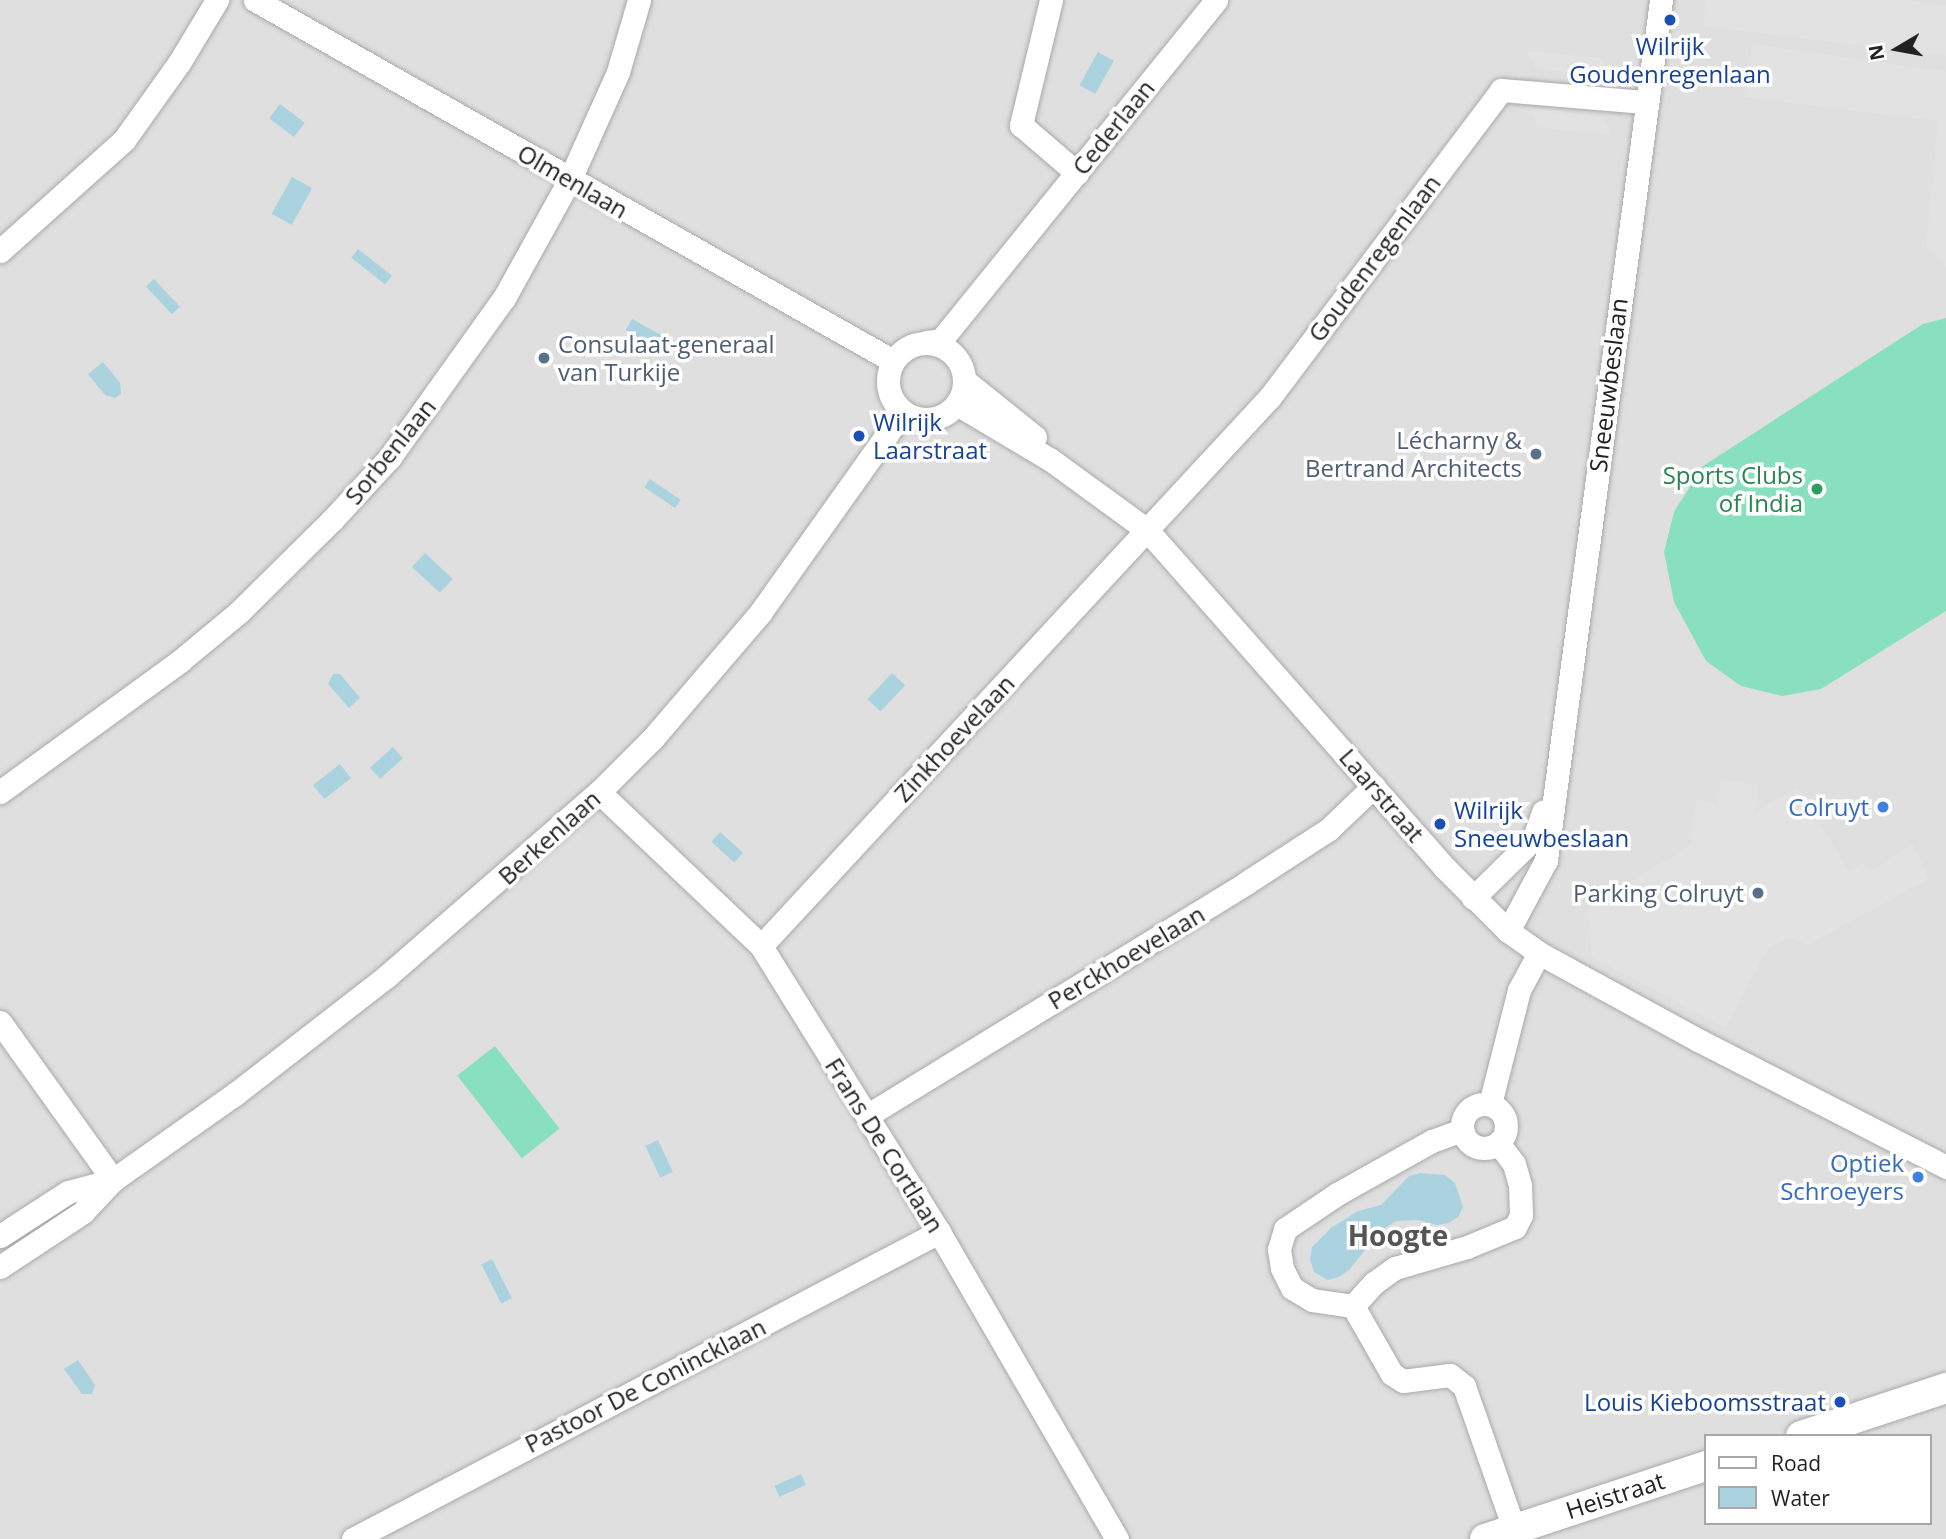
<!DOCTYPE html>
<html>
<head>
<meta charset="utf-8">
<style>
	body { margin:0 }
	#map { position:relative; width:1946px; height:1539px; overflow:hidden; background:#f2efe9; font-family:"Open Sans",sans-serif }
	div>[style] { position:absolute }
	.residential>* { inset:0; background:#e0dfdf }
	.pitch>* { inset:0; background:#88e0be; transform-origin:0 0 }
	.parking>* { inset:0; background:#e2e2e2 }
	.water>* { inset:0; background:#aad3df; transform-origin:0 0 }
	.roads { filter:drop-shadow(0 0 2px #a9a9a9) drop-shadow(0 0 2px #a9a9a9) }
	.minor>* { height:23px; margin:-11.5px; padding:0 11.5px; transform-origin:11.5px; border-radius:11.5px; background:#fff }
	.minor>.ring { margin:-11.5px; padding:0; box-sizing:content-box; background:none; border:23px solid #fff; border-radius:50% }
	.tertiary>* { height:30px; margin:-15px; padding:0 15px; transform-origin:15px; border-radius:15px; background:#fff }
	.dots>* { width:19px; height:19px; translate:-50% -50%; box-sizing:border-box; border:4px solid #fff; border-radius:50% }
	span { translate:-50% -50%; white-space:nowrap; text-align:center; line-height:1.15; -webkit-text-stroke:7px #fff; paint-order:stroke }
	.transit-label { font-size:24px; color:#164399 }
	.left { translate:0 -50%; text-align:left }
	.right { translate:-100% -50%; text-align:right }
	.street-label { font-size:24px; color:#222 }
	.service-label { font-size:24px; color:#4e5e75 }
	.leisure-label { font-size:24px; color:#27864d }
	.shop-label { font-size:24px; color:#366cbe }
	.quarter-label { font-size:28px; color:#555; font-weight:700 }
	.legend { position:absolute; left:1704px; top:1434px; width:228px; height:91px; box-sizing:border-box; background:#fff; border:2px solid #a7a7a7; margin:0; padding:9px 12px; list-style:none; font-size:21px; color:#222 }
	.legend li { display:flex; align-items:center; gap:14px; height:35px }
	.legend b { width:35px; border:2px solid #a7a7a7 }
	.north { position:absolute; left:1862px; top:14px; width:70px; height:70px; -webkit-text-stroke:5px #fff; paint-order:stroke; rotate:260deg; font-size:19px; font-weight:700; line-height:28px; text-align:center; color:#222 }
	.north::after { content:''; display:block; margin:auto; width:24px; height:32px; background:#222; clip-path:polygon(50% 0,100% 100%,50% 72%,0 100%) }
</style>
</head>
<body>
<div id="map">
	<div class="residential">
		<i style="clip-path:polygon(evenodd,0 0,1946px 0,1946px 1539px,0 1539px,0 0,1706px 1436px,1930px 1436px,1930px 1523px,1706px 1523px,1706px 1436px)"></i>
	</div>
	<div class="pitch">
		<i style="clip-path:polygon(1946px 318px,1946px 611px,1821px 689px,1782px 696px,1741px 686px,1706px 661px,1674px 602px,1664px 552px,1674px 512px,1703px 466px,1923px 324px)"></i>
		<i style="left:495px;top:1046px;width:105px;height:48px;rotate:52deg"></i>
	</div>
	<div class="parking">
		<i style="clip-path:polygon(1706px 0,1908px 0,1946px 6px,1946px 56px,1703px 26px)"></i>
		<i style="clip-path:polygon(1752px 44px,1946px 72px,1946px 267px,1926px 248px,1938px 121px,1744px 97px)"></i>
		<i style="clip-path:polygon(1527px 51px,1602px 58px,1607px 78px,1535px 68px)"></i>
		<i style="clip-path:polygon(1529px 107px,1603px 117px,1611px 135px,1538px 127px)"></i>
		<i style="clip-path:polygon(1721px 779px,1758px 785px,1755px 812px,1798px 788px,1850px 872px,1865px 863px,1870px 872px,1913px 844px,1929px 879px,1807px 945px,1789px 937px,1768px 948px,1726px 1028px,1592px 957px,1587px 908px,1691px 845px,1697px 799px,1717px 804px)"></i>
	</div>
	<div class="water">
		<i style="left:1098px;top:52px;width:18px;height:38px;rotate:29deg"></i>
		<i style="left:280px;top:104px;width:31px;height:18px;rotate:37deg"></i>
		<i style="left:292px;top:177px;width:23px;height:42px;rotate:29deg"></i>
		<i style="left:358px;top:249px;width:43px;height:11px;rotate:38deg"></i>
		<i style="left:154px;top:279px;width:38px;height:11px;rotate:47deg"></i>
		<i style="left:632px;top:319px;width:45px;height:13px;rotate:29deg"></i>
		<i style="clip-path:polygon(103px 362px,120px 383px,121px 394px,115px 398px,105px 395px,88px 374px)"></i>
		<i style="left:650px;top:479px;width:37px;height:10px;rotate:34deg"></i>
		<i style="left:425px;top:553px;width:38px;height:19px;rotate:43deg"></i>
		<i style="left:892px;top:673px;width:18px;height:36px;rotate:43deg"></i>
		<i style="clip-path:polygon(333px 674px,340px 674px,360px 698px,349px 708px,328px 684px)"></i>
		<i style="left:393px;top:747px;width:15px;height:31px;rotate:48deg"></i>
		<i style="left:340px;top:764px;width:18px;height:34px;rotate:52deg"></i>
		<i style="left:720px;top:832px;width:31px;height:13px;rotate:42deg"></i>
		<i style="left:658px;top:1140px;width:35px;height:14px;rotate:65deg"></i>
		<i style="clip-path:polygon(1420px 1173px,1445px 1175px,1455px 1183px,1463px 1207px,1458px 1217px,1449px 1223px,1437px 1225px,1418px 1220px,1397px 1221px,1381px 1230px,1350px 1269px,1339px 1277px,1328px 1280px,1314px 1272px,1310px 1259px,1312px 1247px,1331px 1228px,1358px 1211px,1381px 1205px,1409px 1176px)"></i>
		<i style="left:492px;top:1259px;width:44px;height:12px;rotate:63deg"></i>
		<i style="clip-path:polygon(78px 1360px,95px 1385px,92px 1394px,82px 1394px,64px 1369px)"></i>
		<i style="left:801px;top:1474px;width:12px;height:29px;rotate:66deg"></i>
	</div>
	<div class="roads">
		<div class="minor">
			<i style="left:255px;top:0;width:733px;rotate:29.5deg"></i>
			<i style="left:1051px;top:0;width:129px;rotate:103.5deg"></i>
			<i style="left:1021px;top:125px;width:74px;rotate:40.6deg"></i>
			<i style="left:0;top:251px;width:166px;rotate:-41.8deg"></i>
			<i style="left:124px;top:140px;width:95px;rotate:-54.5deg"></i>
			<i style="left:179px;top:63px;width:74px;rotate:-58.9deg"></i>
			<i style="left:927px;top:342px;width:14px;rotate:-8deg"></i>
			<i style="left:941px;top:340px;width:437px;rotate:-51deg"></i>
			<i class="ring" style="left:888px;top:343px;width:53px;height:53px"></i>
			<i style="left:964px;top:380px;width:91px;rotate:38.8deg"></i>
			<i style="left:957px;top:404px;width:109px;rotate:30.8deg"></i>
			<i style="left:1051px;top:460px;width:119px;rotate:36.1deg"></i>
			<i style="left:1147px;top:530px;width:449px;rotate:48.6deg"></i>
			<i style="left:1444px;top:867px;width:91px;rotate:45deg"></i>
			<i style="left:1508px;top:931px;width:38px;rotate:35deg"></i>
			<i style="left:1539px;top:953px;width:181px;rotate:28.7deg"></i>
			<i style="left:1698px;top:1040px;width:279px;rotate:27.1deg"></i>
			<i style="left:0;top:792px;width:223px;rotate:-36deg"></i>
			<i style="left:180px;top:661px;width:77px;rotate:-39.7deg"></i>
			<i style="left:239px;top:612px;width:132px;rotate:-44.7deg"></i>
			<i style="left:333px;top:519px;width:84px;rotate:-47.4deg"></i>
			<i style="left:390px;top:457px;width:196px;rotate:-54.4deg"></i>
			<i style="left:504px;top:298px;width:136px;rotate:-61deg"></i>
			<i style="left:570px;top:179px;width:117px;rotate:-65.8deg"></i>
			<i style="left:618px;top:72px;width:75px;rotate:-73.7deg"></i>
			<i style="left:599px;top:792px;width:224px;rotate:43.5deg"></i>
			<i style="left:761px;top:946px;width:337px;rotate:58.1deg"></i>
			<i style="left:939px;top:1232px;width:355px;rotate:59.9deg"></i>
			<i style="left:1473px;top:898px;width:86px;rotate:-44.5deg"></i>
			<i style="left:1534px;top:838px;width:28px;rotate:-71deg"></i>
			<i style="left:1508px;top:931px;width:81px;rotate:-61.8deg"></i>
			<i style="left:1546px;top:860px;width:868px;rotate:-82.38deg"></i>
			<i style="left:761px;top:946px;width:749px;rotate:-47.17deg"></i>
			<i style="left:1270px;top:397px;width:384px;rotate:-53deg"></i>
			<i style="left:1501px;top:90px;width:144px;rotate:4.8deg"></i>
			<i style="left:0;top:1022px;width:194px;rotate:54.4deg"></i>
			<i style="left:1490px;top:1104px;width:118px;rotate:-75.7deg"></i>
			<i style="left:1519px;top:990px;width:42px;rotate:-61.6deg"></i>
			<i class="ring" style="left:1462px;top:1104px;width:21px;height:21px"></i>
			<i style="left:868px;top:1115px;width:444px;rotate:-31.5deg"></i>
			<i style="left:1246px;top:883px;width:99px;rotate:-33deg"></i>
			<i style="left:1329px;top:829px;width:62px;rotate:-43.7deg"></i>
			<i style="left:0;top:1236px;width:81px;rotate:-32.9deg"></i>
			<i style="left:68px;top:1192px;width:47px;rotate:-14.9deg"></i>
			<i style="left:0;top:1267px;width:100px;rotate:-33.5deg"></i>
			<i style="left:83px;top:1212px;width:44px;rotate:-46.8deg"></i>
			<i style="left:113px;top:1180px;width:149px;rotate:-35.2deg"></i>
			<i style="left:235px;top:1094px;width:192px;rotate:-37.8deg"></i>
			<i style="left:387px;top:976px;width:281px;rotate:-41deg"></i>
			<i style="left:599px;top:792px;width:76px;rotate:-45deg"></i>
			<i style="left:653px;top:738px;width:165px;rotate:-49.4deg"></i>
			<i style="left:760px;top:613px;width:247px;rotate:-54.6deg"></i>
			<i style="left:1353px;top:1306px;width:41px;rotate:-171.7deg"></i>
			<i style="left:1312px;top:1300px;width:23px;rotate:-149deg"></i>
			<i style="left:1292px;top:1288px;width:22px;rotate:-117deg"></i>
			<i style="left:1282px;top:1268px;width:19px;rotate:-99deg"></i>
			<i style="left:1279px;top:1249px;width:21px;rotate:-73deg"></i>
			<i style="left:1285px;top:1229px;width:63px;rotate:-33.9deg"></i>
			<i style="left:1337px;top:1194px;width:109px;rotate:-29.2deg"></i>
			<i style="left:1432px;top:1141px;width:32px;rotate:-20deg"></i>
			<i style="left:1353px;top:1306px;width:78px;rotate:60.2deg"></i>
			<i style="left:1392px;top:1374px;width:13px;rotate:32deg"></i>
			<i style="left:1403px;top:1381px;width:47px;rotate:-7.3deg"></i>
			<i style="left:1450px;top:1375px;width:18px;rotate:38deg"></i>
			<i style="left:1464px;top:1386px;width:151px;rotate:70.7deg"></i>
			<i style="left:1353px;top:1306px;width:31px;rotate:-48deg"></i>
			<i style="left:1374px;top:1283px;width:26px;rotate:-36deg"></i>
			<i style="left:1395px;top:1268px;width:75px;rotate:-16.3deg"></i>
			<i style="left:1467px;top:1247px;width:52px;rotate:-22.6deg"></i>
			<i style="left:1515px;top:1227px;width:13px;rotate:-63deg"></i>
			<i style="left:1521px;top:1215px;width:30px;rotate:-92deg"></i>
			<i style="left:1520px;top:1185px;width:22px;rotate:-106deg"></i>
			<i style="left:1514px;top:1164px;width:26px;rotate:-127deg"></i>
			<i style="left:353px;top:1539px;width:662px;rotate:-27.65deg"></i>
		</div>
		<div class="tertiary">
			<i style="left:1801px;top:1436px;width:153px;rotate:-18.3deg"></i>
			<i style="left:1485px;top:1539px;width:233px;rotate:-18.3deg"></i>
		</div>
	</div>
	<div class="dots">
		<i style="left:1670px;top:20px;background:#1a4fb4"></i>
		<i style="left:544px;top:358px;background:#5c6f8a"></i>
		<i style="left:859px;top:436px;background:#1a4fb4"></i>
		<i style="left:1536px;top:454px;background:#5c6f8a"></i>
		<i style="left:1817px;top:489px;background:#2e9e5b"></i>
		<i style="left:1883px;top:807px;background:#3f7fe0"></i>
		<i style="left:1440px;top:824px;background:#1a4fb4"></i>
		<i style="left:1758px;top:893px;background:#5c6f8a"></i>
		<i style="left:1918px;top:1177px;background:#3f7fe0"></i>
		<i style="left:1840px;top:1402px;background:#1a4fb4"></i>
	</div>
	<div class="transit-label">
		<span style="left:1670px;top:60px">Wilrijk<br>Goudenregenlaan</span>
		<span class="left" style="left:873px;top:436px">Wilrijk<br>Laarstraat</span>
		<span class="left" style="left:1454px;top:824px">Wilrijk<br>Sneeuwbeslaan</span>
		<span class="right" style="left:1826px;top:1402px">Louis Kieboomsstraat</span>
	</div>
	<div class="street-label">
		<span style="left:1113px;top:127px;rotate:-51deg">Cederlaan</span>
		<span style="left:573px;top:181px;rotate:30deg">Olmenlaan</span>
		<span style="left:1374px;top:258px;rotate:-53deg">Goudenregenlaan</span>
		<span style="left:1608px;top:385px;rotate:-83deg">Sneeuwbeslaan</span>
		<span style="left:390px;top:451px;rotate:-51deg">Sorbenlaan</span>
		<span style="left:954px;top:738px;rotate:-47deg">Zinkhoevelaan</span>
		<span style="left:1382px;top:795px;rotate:49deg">Laarstraat</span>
		<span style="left:549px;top:837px;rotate:-42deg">Berkenlaan</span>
		<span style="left:1126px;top:957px;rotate:-31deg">Perckhoevelaan</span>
		<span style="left:885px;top:1145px;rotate:58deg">Frans De Cortlaan</span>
		<span style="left:645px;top:1385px;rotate:-27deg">Pastoor De Conincklaan</span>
		<span style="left:1615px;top:1495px;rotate:-18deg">Heistraat</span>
	</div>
	<div class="service-label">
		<span class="left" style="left:558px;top:358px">Consulaat-generaal<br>van Turkije</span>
		<span class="right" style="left:1522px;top:454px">Lécharny &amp;<br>Bertrand Architects</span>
		<span class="right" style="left:1744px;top:893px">Parking Colruyt</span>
	</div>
	<div class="leisure-label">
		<span class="right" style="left:1803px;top:489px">Sports Clubs<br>of India</span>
	</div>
	<div class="shop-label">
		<span class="right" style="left:1869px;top:807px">Colruyt</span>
		<span class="right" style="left:1904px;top:1177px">Optiek<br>Schroeyers</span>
	</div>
	<div class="quarter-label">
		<span style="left:1398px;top:1235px">Hoogte</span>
	</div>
	<ul class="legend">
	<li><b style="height:9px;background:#fff"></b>Road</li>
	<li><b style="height:19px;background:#aad3df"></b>Water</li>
	</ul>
	<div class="north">N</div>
</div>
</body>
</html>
